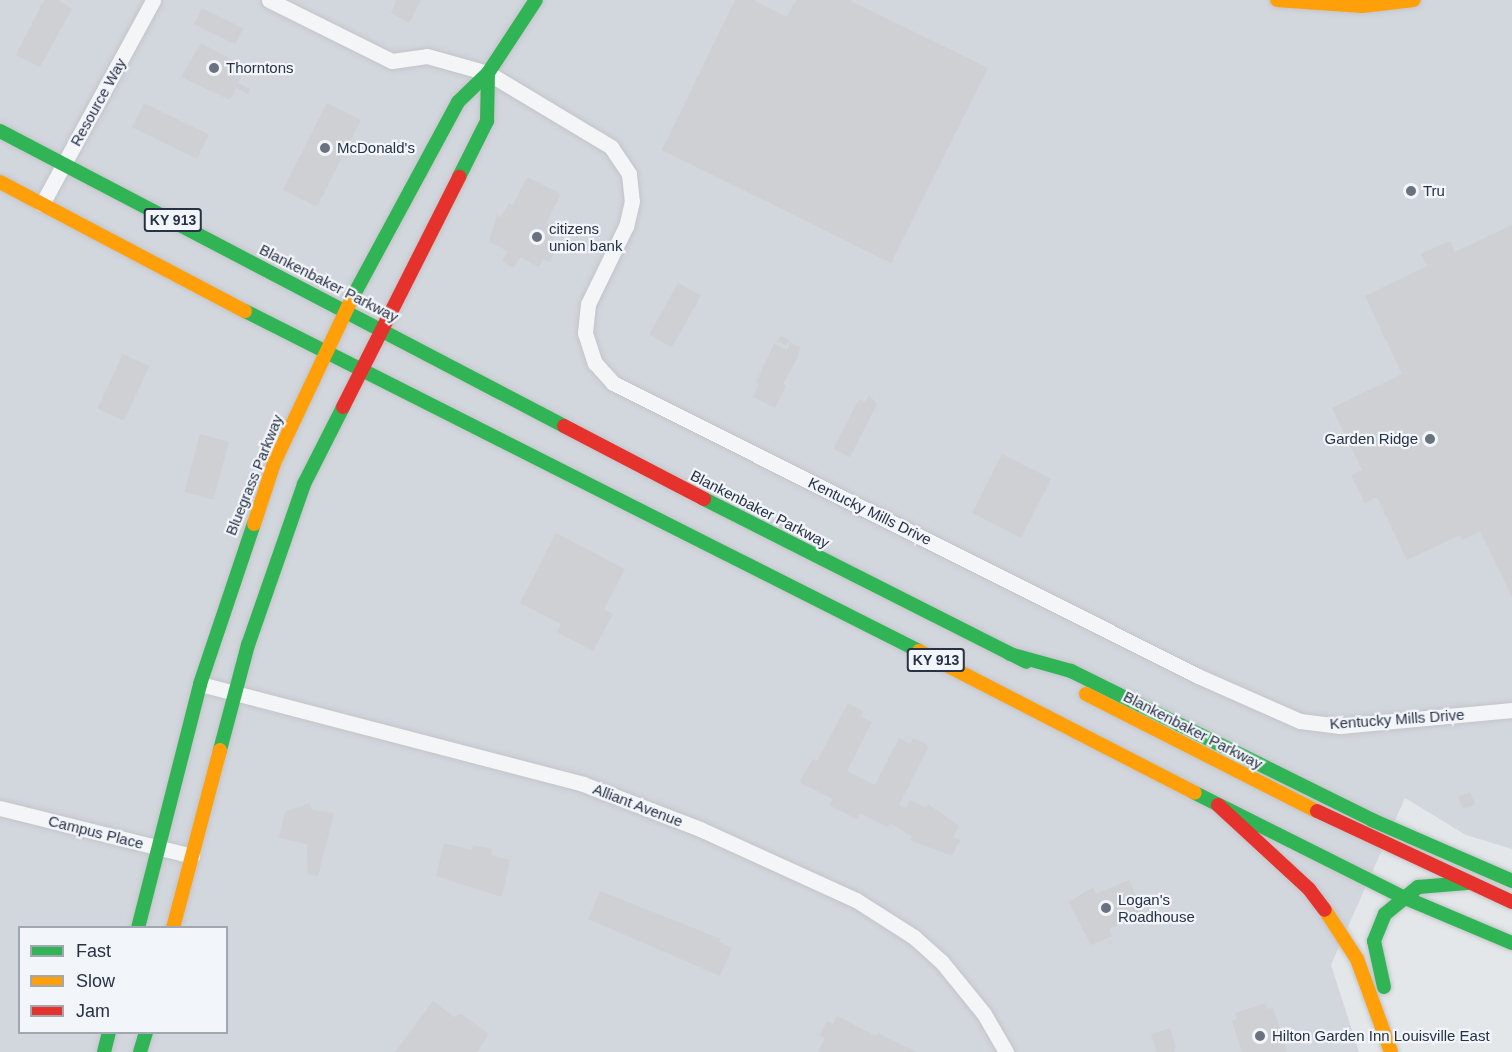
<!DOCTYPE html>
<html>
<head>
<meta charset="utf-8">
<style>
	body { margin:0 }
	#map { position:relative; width:1512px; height:1052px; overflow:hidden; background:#e4e7ea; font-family:Arial,sans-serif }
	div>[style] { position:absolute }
	.built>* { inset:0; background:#d2d6dd }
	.building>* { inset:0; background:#ced0d3; transform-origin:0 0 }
	.roads { filter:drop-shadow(0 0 2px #c2c5c8) drop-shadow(0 0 2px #c2c5c8) }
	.street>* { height:15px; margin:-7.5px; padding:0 7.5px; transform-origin:7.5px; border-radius:7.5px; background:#f3f5f6 }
	.fast>* { height:14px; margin:-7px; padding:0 7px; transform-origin:7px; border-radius:7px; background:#30b455 }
	.slow>* { height:14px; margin:-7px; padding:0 7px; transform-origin:7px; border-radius:7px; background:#ff9f0a }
	.jam>* { height:14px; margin:-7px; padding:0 7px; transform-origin:7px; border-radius:7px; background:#e5322d }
	.dots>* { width:16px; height:16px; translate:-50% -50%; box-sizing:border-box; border:3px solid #f2f5f9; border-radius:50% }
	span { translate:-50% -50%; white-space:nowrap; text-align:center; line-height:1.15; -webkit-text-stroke:4.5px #f2f5f9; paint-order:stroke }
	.shield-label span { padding:2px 4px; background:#f2f5f9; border:2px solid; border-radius:4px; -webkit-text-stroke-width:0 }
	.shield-label { font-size:14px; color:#283246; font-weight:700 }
	.poi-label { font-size:15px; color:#283246 }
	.left { translate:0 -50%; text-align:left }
	.right { translate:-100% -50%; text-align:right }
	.street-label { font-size:15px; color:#283246 }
	.legend { position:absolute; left:18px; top:926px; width:210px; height:108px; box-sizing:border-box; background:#f2f5f9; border:2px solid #a1a7b1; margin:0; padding:8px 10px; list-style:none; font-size:18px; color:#283246 }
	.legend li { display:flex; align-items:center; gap:12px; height:30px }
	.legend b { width:30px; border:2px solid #a1a7b1 }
</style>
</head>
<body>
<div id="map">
	<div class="built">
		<i style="clip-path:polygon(evenodd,0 0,1512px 0,1512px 849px,1466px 835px,1405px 798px,1331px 965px,1359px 1052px,0 1052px,0 0,20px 928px,226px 928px,226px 1032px,20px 1032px,20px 928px)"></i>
	</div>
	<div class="building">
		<i style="clip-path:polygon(44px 0,59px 0,72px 9px,40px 67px,16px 55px)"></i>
		<i style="clip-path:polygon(397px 0,421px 0,409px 23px,391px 13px)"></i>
		<i style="clip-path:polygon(735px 0,753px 0,787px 17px,796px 0,849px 0,988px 68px,891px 263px,662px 150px)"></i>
		<i style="left:202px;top:8px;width:46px;height:18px;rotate:26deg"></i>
		<i style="clip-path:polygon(201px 43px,246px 67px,238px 83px,250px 89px,248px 94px,236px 88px,230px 100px,181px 77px)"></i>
		<i style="left:144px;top:103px;width:72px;height:27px;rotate:26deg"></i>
		<i style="left:327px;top:103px;width:38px;height:97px;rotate:27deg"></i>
		<i style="clip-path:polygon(527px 177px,561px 194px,546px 223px,558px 229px,553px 241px,559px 244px,550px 262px,543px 259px,539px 267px,520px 257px,514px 268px,502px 261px,508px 251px,489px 242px,497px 215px,501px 217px,509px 203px,513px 205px)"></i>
		<i style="clip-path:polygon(1512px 225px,1512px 597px,1480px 531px,1462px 540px,1460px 535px,1407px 560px,1377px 497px,1365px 503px,1351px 475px,1362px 470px,1332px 408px,1402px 374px,1365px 296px,1427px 266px,1421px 254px,1450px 241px,1455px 252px)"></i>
		<i style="left:678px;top:283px;width:26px;height:59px;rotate:29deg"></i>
		<i style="left:780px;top:336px;width:10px;height:6px;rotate:24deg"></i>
		<i style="clip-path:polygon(790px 342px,800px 347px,798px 357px,783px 384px,786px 386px,775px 408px,753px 397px,759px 384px,756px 382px,774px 344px,787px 350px)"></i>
		<i style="left:123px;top:354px;width:29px;height:60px;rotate:25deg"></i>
		<i style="clip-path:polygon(869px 395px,877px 404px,850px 457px,833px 449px,859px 399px,865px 402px)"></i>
		<i style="left:200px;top:434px;width:30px;height:60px;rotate:15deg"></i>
		<i style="left:1002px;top:454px;width:55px;height:66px;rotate:27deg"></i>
		<i style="clip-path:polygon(556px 533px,625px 569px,604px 609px,613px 614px,593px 651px,557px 632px,561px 624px,520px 603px)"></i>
		<i style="clip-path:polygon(848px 703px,863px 711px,861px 717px,872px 722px,847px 771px,875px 785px,899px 738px,910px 744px,913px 738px,929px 746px,899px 805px,906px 808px,910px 800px,926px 808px,928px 804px,959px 826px,953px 837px,960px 840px,952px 856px,910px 840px,912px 836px,890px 823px,888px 827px,860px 813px,857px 819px,829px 805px,833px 799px,799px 782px,813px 759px,817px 761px)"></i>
		<i style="left:1470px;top:792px;width:13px;height:13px;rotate:67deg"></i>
		<i style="clip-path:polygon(309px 803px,312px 810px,334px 813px,318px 876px,308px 874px,307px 844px,279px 838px,285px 812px)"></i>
		<i style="clip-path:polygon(444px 843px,472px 850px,473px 845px,492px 849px,491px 855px,510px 860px,502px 897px,436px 876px)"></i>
		<i style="clip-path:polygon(1129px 880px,1143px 914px,1109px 929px,1112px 936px,1091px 945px,1069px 902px,1093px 887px,1096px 894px)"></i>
		<i style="clip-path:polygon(600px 891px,721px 939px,719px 942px,732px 948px,720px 976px,588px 919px)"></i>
		<i style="clip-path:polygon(433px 1001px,454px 1017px,461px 1014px,489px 1034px,477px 1052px,395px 1052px)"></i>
		<i style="clip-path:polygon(1266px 1003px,1268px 1009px,1273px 1008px,1287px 1052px,1242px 1052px,1232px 1021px,1237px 1019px,1235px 1013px)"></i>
		<i style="clip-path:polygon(837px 1016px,876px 1036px,878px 1033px,916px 1052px,818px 1052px,825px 1038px,820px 1035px,827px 1021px,833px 1024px)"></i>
		<i style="clip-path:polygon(1170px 1028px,1176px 1047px,1174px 1052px,1157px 1052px,1151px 1034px)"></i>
	</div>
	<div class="roads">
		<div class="street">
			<i style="left:269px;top:0;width:137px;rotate:26.4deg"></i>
			<i style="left:392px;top:61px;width:35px;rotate:-8deg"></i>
			<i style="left:427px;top:56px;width:63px;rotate:15.6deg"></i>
			<i style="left:488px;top:73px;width:144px;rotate:31deg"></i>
			<i style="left:611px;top:147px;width:32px;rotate:56deg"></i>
			<i style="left:629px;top:174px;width:27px;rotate:84deg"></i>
			<i style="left:632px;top:201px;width:26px;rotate:103deg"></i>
			<i style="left:626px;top:226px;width:87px;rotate:116deg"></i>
			<i style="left:588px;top:304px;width:29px;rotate:96deg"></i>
			<i style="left:585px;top:333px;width:32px;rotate:72deg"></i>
			<i style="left:595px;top:363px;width:27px;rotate:48deg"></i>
			<i style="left:613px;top:383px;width:654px;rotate:26.6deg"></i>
			<i style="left:1198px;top:676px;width:111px;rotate:23.8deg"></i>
			<i style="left:1300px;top:721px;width:40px;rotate:7.1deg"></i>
			<i style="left:1340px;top:726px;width:173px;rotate:-5.3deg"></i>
			<i style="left:42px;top:204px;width:232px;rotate:-61.4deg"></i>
			<i style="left:200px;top:684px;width:396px;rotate:14.6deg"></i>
			<i style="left:583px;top:784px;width:125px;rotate:21deg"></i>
			<i style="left:700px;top:829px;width:171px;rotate:24.5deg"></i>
			<i style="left:856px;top:900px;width:69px;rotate:32.5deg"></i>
			<i style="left:914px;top:937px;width:36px;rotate:42deg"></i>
			<i style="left:941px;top:961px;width:68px;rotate:50.9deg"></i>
			<i style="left:984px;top:1014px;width:44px;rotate:59.9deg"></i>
			<i style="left:0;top:808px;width:198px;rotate:14deg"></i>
		</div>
		<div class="fast">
			<i style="left:0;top:131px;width:636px;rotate:27.61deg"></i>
			<i style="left:459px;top:177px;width:63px;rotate:-63.4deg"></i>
			<i style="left:487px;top:121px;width:48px;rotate:-88.8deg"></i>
			<i style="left:351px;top:300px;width:225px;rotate:-61.6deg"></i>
			<i style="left:458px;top:102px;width:42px;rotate:-44deg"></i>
			<i style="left:488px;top:73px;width:87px;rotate:-56.7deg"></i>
			<i style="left:245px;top:311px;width:755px;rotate:26.77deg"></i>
			<i style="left:704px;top:499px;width:361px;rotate:26.8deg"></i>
			<i style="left:1010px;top:654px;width:63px;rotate:15.6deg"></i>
			<i style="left:1071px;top:671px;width:336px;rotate:26.3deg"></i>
			<i style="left:1372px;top:820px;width:153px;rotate:23.5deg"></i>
			<i style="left:220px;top:750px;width:109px;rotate:-75.1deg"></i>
			<i style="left:248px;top:645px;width:170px;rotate:-70.8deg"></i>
			<i style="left:304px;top:484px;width:86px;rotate:-63.1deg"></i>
			<i style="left:1195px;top:793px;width:233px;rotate:26.6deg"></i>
			<i style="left:1403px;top:897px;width:118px;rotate:22.9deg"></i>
			<i style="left:138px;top:928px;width:252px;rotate:-75.7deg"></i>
			<i style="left:200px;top:684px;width:169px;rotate:-71.4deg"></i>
			<i style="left:1384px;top:987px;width:47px;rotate:-102.3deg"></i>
			<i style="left:1374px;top:941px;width:29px;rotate:-68deg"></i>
			<i style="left:1385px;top:914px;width:43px;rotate:-39.3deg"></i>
			<i style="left:1418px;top:887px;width:49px;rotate:-4.7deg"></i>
			<i style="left:104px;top:1052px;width:21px;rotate:-76deg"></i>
			<i style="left:140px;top:1052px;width:21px;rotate:-73deg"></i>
		</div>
		<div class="slow">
			<i style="left:1277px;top:0;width:85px;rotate:4deg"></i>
			<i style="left:1362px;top:6px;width:52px;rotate:-6.6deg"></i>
			<i style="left:0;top:182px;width:277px;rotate:27.8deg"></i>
			<i style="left:254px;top:524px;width:64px;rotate:-71.8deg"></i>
			<i style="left:274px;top:463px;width:180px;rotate:-64.7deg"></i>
			<i style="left:919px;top:651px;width:310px;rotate:27.2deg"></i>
			<i style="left:1086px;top:694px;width:259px;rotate:26.9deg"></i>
			<i style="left:1325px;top:910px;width:59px;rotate:56.9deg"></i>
			<i style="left:1357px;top:959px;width:99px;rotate:69.9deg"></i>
			<i style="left:173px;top:928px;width:184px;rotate:-75.2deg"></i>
		</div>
		<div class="jam">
			<i style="left:343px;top:407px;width:258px;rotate:-63.2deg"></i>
			<i style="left:564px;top:426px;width:158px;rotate:27.5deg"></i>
			<i style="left:1218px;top:805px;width:124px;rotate:42.7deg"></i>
			<i style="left:1309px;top:889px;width:26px;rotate:53deg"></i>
			<i style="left:1317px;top:811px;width:215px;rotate:25deg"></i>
		</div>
	</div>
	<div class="dots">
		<i style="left:214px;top:68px;background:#6a717f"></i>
		<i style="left:325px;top:148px;background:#6a717f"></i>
		<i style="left:1411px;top:191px;background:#6a717f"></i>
		<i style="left:537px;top:237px;background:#6a717f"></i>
		<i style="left:1430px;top:439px;background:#6a717f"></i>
		<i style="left:1106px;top:908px;background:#6a717f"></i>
		<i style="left:1260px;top:1036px;background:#6a717f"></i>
	</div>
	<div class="shield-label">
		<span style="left:173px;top:220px">KY 913</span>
		<span style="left:936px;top:660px">KY 913</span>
	</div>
	<div class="poi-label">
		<span class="left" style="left:226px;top:68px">Thorntons</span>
		<span class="left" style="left:337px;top:148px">McDonald's</span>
		<span class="left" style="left:1423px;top:191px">Tru</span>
		<span class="left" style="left:549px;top:237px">citizens<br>union bank</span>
		<span class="right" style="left:1418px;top:439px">Garden Ridge</span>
		<span class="left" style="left:1118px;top:908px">Logan's<br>Roadhouse</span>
		<span class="left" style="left:1272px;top:1036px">Hilton Garden Inn Louisville East</span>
	</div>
	<div class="street-label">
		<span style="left:98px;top:102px;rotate:-61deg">Resource Way</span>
		<span style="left:329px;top:283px;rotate:27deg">Blankenbaker Parkway</span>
		<span style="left:254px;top:475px;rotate:-68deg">Bluegrass Parkway</span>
		<span style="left:760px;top:509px;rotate:27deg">Blankenbaker Parkway</span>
		<span style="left:870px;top:511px;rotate:26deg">Kentucky Mills Drive</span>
		<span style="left:1397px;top:719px;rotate:-4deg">Kentucky Mills Drive</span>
		<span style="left:1193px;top:730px;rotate:27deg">Blankenbaker Parkway</span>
		<span style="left:638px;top:805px;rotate:21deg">Alliant Avenue</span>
		<span style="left:96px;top:832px;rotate:14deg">Campus Place</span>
	</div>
	<ul class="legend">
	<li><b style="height:8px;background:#30b455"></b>Fast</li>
	<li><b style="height:8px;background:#ff9f0a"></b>Slow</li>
	<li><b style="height:8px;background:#e5322d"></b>Jam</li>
	</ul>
</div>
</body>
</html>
